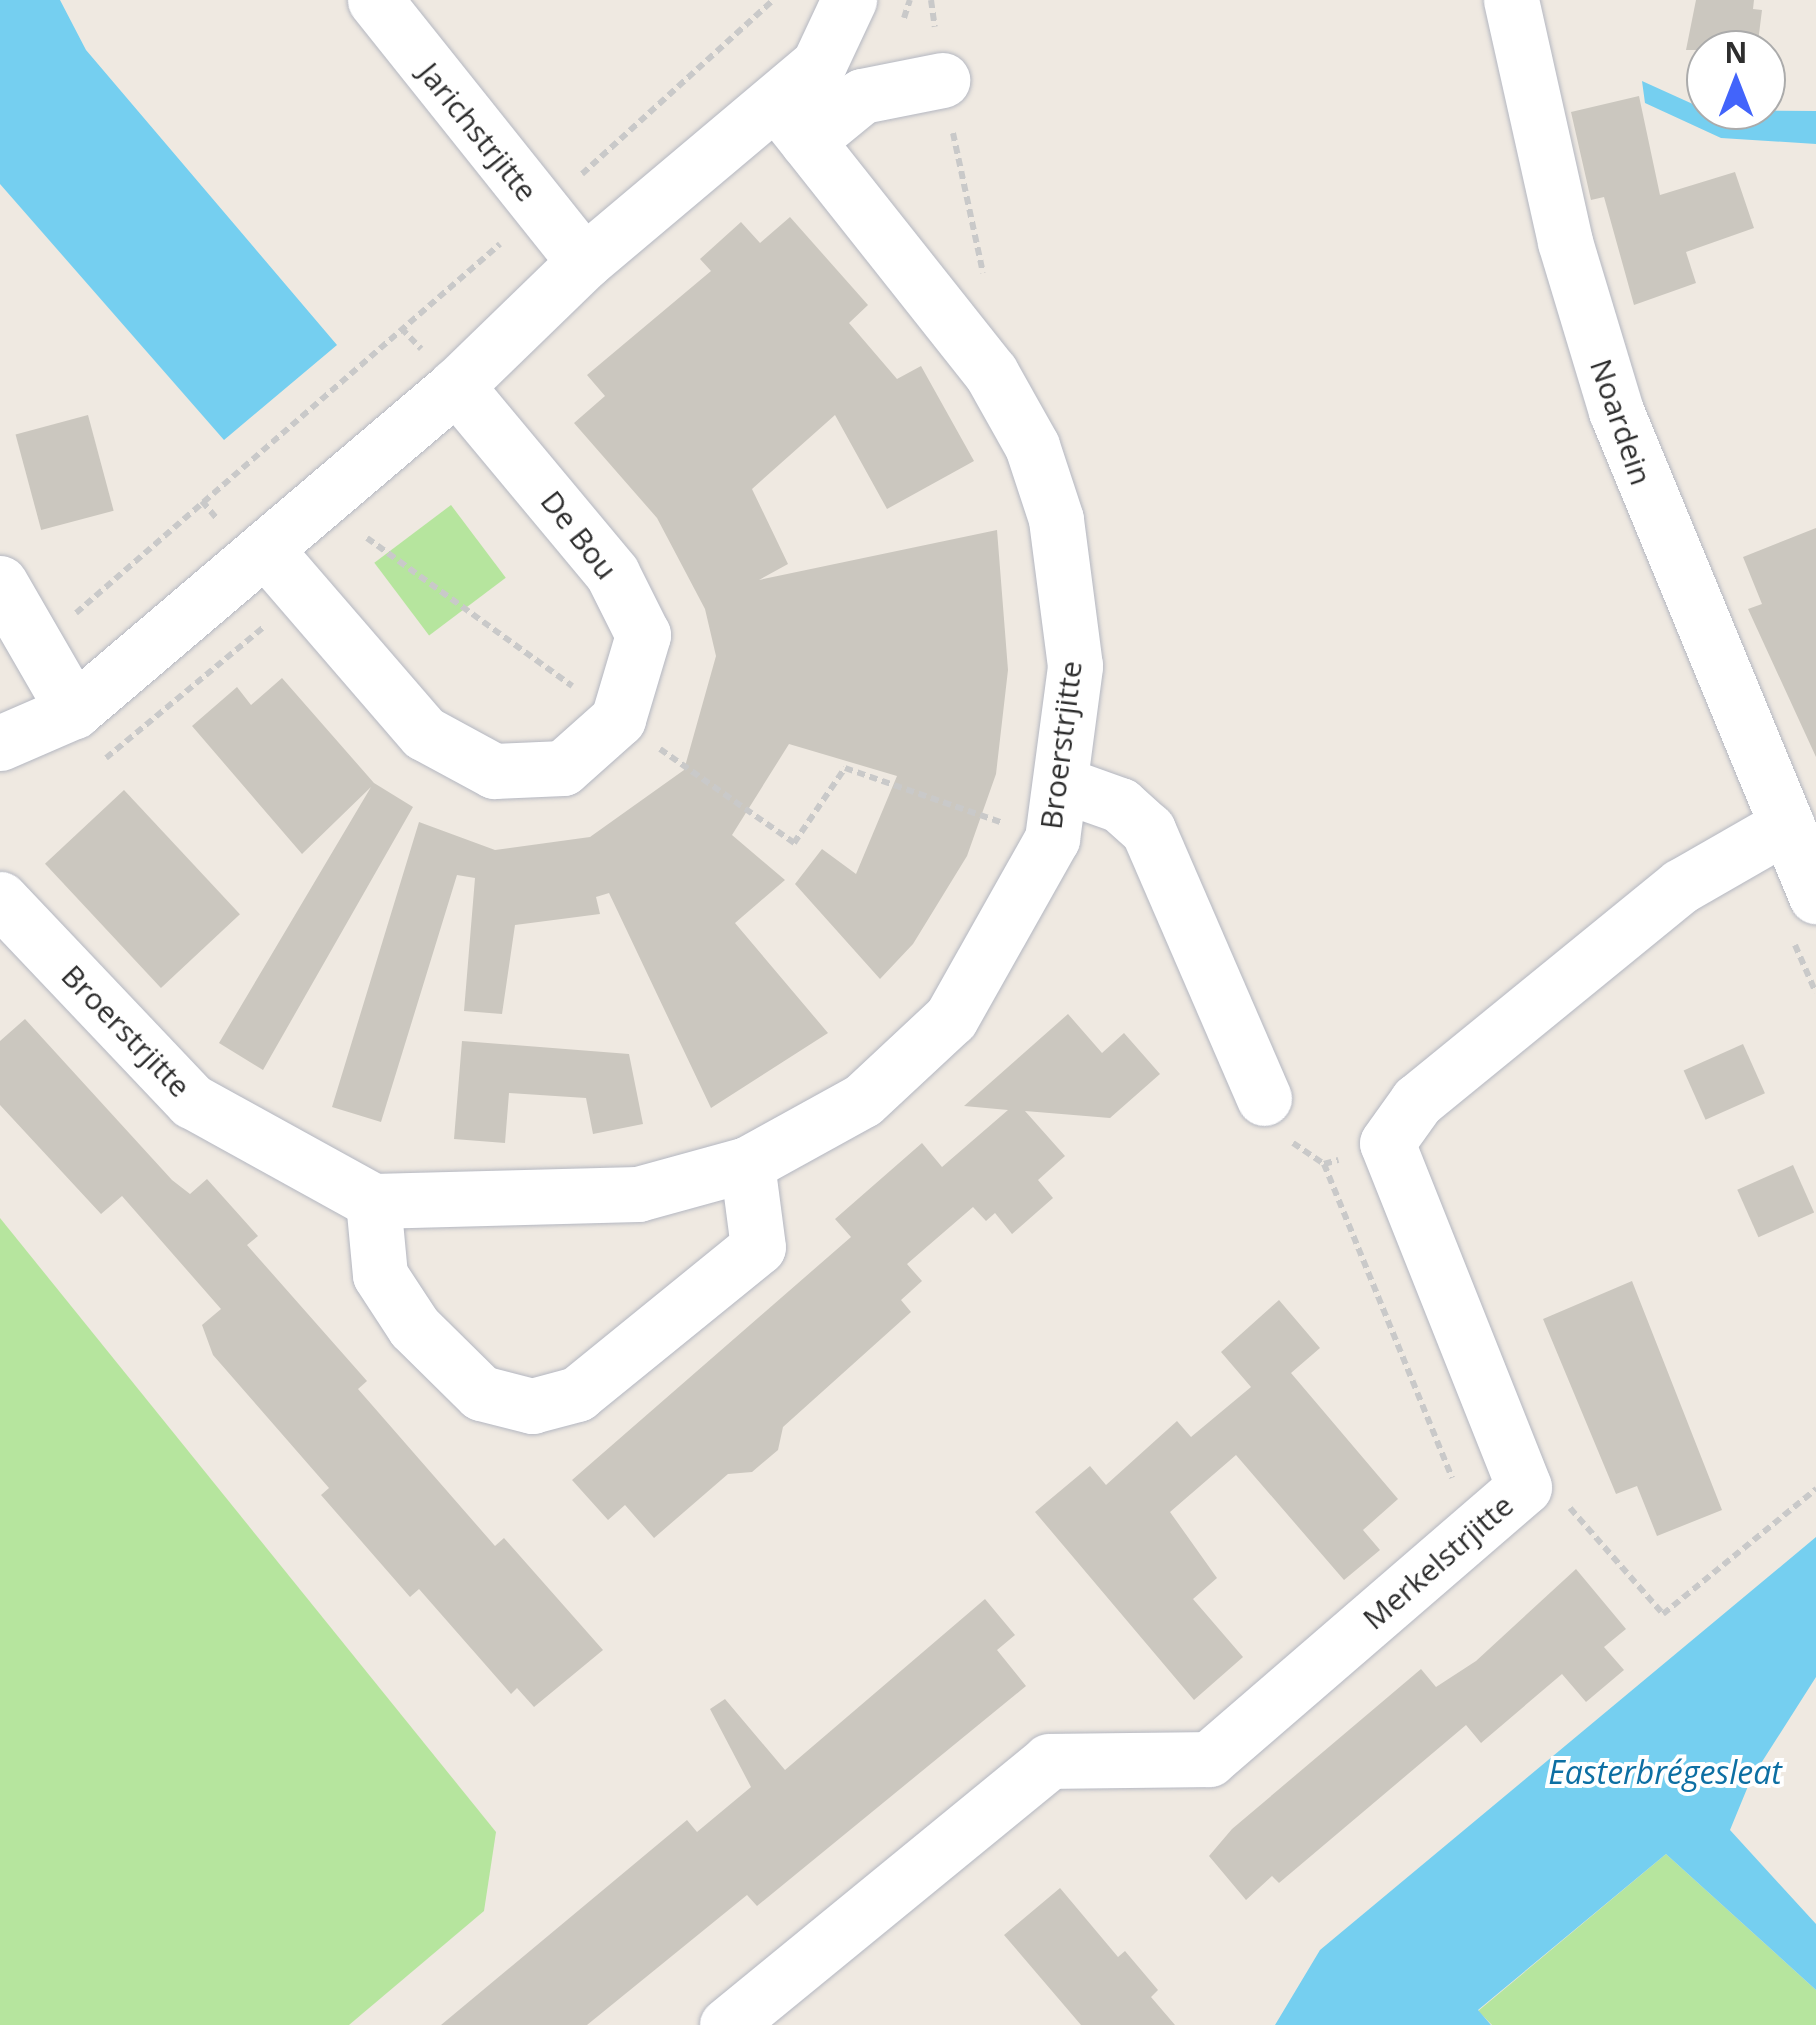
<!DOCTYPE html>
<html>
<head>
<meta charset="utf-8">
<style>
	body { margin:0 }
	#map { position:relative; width:1816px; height:2025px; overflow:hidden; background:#efe9e1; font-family:"Open Sans",sans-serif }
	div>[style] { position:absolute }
	.green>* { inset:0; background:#b6e59e; transform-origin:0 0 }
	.water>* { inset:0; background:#75cff0 }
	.building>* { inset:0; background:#cbc7bf; transform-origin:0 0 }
	.path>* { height:6px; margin-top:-3px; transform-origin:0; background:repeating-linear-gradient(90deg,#c9c9c9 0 8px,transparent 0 13px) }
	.roads { filter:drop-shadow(0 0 2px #b4b7c1) drop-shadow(0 0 2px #b4b7c1) }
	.minor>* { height:55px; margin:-27.5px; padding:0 27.5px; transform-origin:27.5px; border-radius:27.5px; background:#fff }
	span { translate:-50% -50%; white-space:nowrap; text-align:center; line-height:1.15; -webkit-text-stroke:8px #fff; paint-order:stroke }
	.street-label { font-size:30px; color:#2e2e2e }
	.water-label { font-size:32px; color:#0d6fa3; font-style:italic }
	.north { position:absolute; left:1686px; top:30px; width:100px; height:100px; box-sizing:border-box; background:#fff; border:2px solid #ababab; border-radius:50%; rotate:0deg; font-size:28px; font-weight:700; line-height:40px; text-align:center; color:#2e2e2e }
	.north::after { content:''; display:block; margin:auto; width:35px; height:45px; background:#4264fb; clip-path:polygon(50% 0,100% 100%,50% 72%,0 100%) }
</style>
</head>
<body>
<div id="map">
	<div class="green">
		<i style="left:451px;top:505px;width:91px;height:96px;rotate:53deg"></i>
		<i style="clip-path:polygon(0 1218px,496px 1832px,484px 1911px,349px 2025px,0 2025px)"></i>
		<i style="clip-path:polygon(1666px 1854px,1816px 1990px,1816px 2025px,1492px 2025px,1478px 2011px)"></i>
	</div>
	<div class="water">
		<i style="clip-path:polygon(0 0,60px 0,86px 50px,337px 345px,224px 440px,0 184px)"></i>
		<i style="clip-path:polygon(1642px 81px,1706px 110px,1816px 111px,1816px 144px,1721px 138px,1645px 103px)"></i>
		<i style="clip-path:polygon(1816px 1537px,1816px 1677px,1751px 1779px,1730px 1830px,1816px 1924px,1816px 1990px,1666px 1854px,1478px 2010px,1491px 2025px,1275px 2025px,1320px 1950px)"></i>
	</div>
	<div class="building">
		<i style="clip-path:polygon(1696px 0,1754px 0,1753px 9px,1762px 10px,1757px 50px,1686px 50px)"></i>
		<i style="clip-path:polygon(1639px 96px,1660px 195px,1735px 172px,1754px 228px,1686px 252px,1696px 283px,1634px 305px,1604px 197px,1591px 200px,1571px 112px)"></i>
		<i style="clip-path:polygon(790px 217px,868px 305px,849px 323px,897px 379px,921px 366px,974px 461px,887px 509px,835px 415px,752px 489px,788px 564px,759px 580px,997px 530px,1008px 670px,996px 774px,967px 856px,913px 944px,880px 979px,795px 884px,822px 849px,856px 874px,897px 776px,789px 744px,732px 835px,785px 880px,735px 923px,828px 1033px,711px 1108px,609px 893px,596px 897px,600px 914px,515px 925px,502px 1014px,464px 1011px,475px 878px,457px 875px,381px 1122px,332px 1107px,419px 822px,495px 850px,590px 837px,684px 770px,716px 656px,705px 609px,657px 518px,574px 423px,605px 396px,587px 375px,711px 271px,700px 259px,741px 222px,760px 243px)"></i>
		<i style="left:88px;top:415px;width:99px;height:75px;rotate:75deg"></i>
		<i style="clip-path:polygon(1816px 528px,1816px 757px,1748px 609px,1762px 604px,1743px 557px)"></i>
		<i style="clip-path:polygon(282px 678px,374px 783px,413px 807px,263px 1070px,219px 1043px,371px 787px,302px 854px,192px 726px,237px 687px,251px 705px)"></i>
		<i style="left:124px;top:790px;width:170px;height:108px;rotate:47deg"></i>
		<i style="clip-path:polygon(1068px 1014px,1102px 1053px,1124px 1033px,1160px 1074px,1110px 1118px,1025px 1111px,1065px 1156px,1038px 1180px,1053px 1198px,1012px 1234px,995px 1213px,986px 1221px,973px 1207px,907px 1264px,922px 1281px,901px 1300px,911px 1312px,783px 1427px,778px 1450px,752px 1472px,728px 1474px,654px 1538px,625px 1505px,608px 1520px,572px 1480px,851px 1237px,835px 1219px,922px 1143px,942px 1167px,1008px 1110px,964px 1106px)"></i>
		<i style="clip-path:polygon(25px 1019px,172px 1180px,190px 1194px,207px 1179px,258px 1236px,247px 1245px,367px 1381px,358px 1389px,495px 1546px,504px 1538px,603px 1650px,534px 1707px,517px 1688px,511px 1694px,419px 1589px,410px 1597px,321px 1495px,329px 1488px,213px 1355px,202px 1325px,221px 1309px,122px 1196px,101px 1214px,0 1105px,0 1041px)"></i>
		<i style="clip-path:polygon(462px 1041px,629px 1054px,643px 1124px,593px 1134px,586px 1098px,509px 1093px,505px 1143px,454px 1139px)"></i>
		<i style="left:1743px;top:1044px;width:54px;height:65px;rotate:66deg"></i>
		<i style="left:1793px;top:1165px;width:52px;height:61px;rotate:66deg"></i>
		<i style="clip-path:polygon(1632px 1281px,1722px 1510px,1657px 1536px,1637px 1486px,1616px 1494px,1543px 1319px)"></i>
		<i style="clip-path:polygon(1279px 1300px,1320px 1348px,1291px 1373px,1398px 1499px,1363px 1530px,1380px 1550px,1344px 1580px,1236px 1455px,1170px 1512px,1217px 1578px,1193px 1599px,1243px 1657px,1194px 1700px,1035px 1512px,1090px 1466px,1106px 1485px,1177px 1421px,1191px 1437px,1251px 1387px,1221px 1352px)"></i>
		<i style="clip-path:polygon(1576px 1569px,1626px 1629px,1604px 1647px,1624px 1670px,1586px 1702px,1562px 1674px,1481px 1743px,1466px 1725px,1279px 1883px,1272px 1876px,1246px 1900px,1209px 1856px,1232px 1829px,1421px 1669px,1436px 1687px,1476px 1661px)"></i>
		<i style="clip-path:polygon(985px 1599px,1015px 1635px,997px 1650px,1026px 1686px,757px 1906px,747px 1895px,587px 2025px,441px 2025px,687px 1820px,697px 1832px,751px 1787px,710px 1709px,725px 1699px,785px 1770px)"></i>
		<i style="clip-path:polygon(1060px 1888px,1118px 1957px,1125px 1951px,1158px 1990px,1151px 1997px,1175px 2025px,1081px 2025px,1004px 1935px)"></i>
	</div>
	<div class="path">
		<i style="left:931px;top:0;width:27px;rotate:82deg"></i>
		<i style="left:904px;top:18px;width:19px;rotate:-72deg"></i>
		<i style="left:953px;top:133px;width:143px;rotate:77.9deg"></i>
		<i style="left:582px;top:174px;width:258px;rotate:-42.3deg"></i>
		<i style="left:401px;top:328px;width:29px;rotate:46deg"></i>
		<i style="left:202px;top:501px;width:23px;rotate:50deg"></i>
		<i style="left:367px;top:538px;width:253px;rotate:35.8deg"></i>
		<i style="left:76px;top:613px;width:562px;rotate:-41.03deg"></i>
		<i style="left:660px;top:749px;width:164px;rotate:35deg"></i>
		<i style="left:794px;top:843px;width:91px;rotate:-55.8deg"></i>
		<i style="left:845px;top:768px;width:167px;rotate:19.2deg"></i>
		<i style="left:106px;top:758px;width:207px;rotate:-39.7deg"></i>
		<i style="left:1795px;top:945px;width:52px;rotate:66.4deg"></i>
		<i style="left:1293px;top:1143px;width:37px;rotate:34deg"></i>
		<i style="left:1324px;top:1164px;width:15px;rotate:-16deg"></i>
		<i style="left:1324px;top:1164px;width:339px;rotate:67.8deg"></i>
		<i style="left:1570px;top:1508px;width:141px;rotate:48.7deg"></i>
		<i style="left:1663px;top:1614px;width:198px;rotate:-39.2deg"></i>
	</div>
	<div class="roads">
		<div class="minor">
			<i style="left:375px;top:0;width:335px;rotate:51.4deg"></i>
			<i style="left:1511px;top:0;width:248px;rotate:77.4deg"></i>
			<i style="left:1565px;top:242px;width:177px;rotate:73.2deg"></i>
			<i style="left:1616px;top:411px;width:525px;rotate:67.59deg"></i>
			<i style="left:807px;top:141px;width:71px;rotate:-39.3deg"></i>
			<i style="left:862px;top:96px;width:82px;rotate:-11.3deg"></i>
			<i style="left:265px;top:549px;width:243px;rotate:49.2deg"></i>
			<i style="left:424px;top:733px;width:80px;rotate:28.5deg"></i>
			<i style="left:494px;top:771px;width:69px;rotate:-2.5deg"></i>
			<i style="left:563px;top:768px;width:74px;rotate:-41.7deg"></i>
			<i style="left:618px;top:719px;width:88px;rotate:-73.4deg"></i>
			<i style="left:643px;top:635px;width:69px;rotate:-116.6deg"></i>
			<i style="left:612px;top:573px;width:244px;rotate:-129.8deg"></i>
			<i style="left:0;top:583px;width:148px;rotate:60deg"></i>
			<i style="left:0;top:743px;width:81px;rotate:-23.4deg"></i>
			<i style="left:74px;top:711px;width:502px;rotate:-40.39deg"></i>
			<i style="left:456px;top:386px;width:178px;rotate:-44.1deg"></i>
			<i style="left:584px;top:262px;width:307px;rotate:-40.1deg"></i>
			<i style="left:819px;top:64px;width:71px;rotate:-64.9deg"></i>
			<i style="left:1061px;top:784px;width:63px;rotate:19.6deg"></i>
			<i style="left:1120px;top:805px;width:38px;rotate:42deg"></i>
			<i style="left:1148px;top:830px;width:292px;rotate:66.6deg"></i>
			<i style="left:0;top:899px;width:279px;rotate:46.5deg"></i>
			<i style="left:192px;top:1101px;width:207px;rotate:28.9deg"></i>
			<i style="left:373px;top:1201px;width:265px;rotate:-1.5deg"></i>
			<i style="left:638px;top:1194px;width:113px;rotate:-15.4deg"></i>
			<i style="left:747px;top:1164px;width:132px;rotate:-28.9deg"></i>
			<i style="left:863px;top:1100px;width:120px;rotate:-43deg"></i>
			<i style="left:951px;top:1018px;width:206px;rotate:-60.6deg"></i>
			<i style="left:1052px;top:839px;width:175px;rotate:-82.4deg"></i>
			<i style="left:1075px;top:666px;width:148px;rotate:-97.4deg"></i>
			<i style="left:1056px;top:519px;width:77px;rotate:-108.2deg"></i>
			<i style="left:1032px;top:446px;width:84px;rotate:-119.3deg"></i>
			<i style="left:991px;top:373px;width:345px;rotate:-128.4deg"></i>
			<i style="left:373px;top:1201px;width:74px;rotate:84.6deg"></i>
			<i style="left:380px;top:1275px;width:62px;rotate:56.8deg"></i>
			<i style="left:414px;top:1327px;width:94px;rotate:44.6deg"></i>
			<i style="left:481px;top:1393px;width:53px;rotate:14.3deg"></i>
			<i style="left:532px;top:1406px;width:47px;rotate:-14.9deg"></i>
			<i style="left:577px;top:1394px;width:233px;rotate:-39.1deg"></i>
			<i style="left:758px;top:1247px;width:84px;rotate:-97.5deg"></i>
			<i style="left:727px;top:2025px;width:416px;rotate:-39.3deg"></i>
			<i style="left:1049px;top:1761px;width:160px;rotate:-0.7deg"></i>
			<i style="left:1209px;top:1759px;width:416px;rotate:-40.8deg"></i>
			<i style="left:1524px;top:1487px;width:370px;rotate:-111.7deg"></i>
			<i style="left:1387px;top:1143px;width:52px;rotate:-54.5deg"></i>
			<i style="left:1417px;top:1101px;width:340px;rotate:-39.2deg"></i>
			<i style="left:1681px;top:886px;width:122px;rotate:-29.9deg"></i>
		</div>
	</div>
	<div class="street-label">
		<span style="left:478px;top:132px;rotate:51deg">Jarichstrjitte</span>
		<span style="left:1621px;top:422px;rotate:71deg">Noardein</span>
		<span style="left:579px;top:535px;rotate:52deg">De Bou</span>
		<span style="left:1061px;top:745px;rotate:-83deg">Broerstrjitte</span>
		<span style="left:126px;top:1031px;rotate:46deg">Broerstrjitte</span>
		<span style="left:1438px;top:1562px;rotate:-41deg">Merkelstrjitte</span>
	</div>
	<div class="water-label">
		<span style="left:1665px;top:1772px">Easterbrégesleat</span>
	</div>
	<div class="north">N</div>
</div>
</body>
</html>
